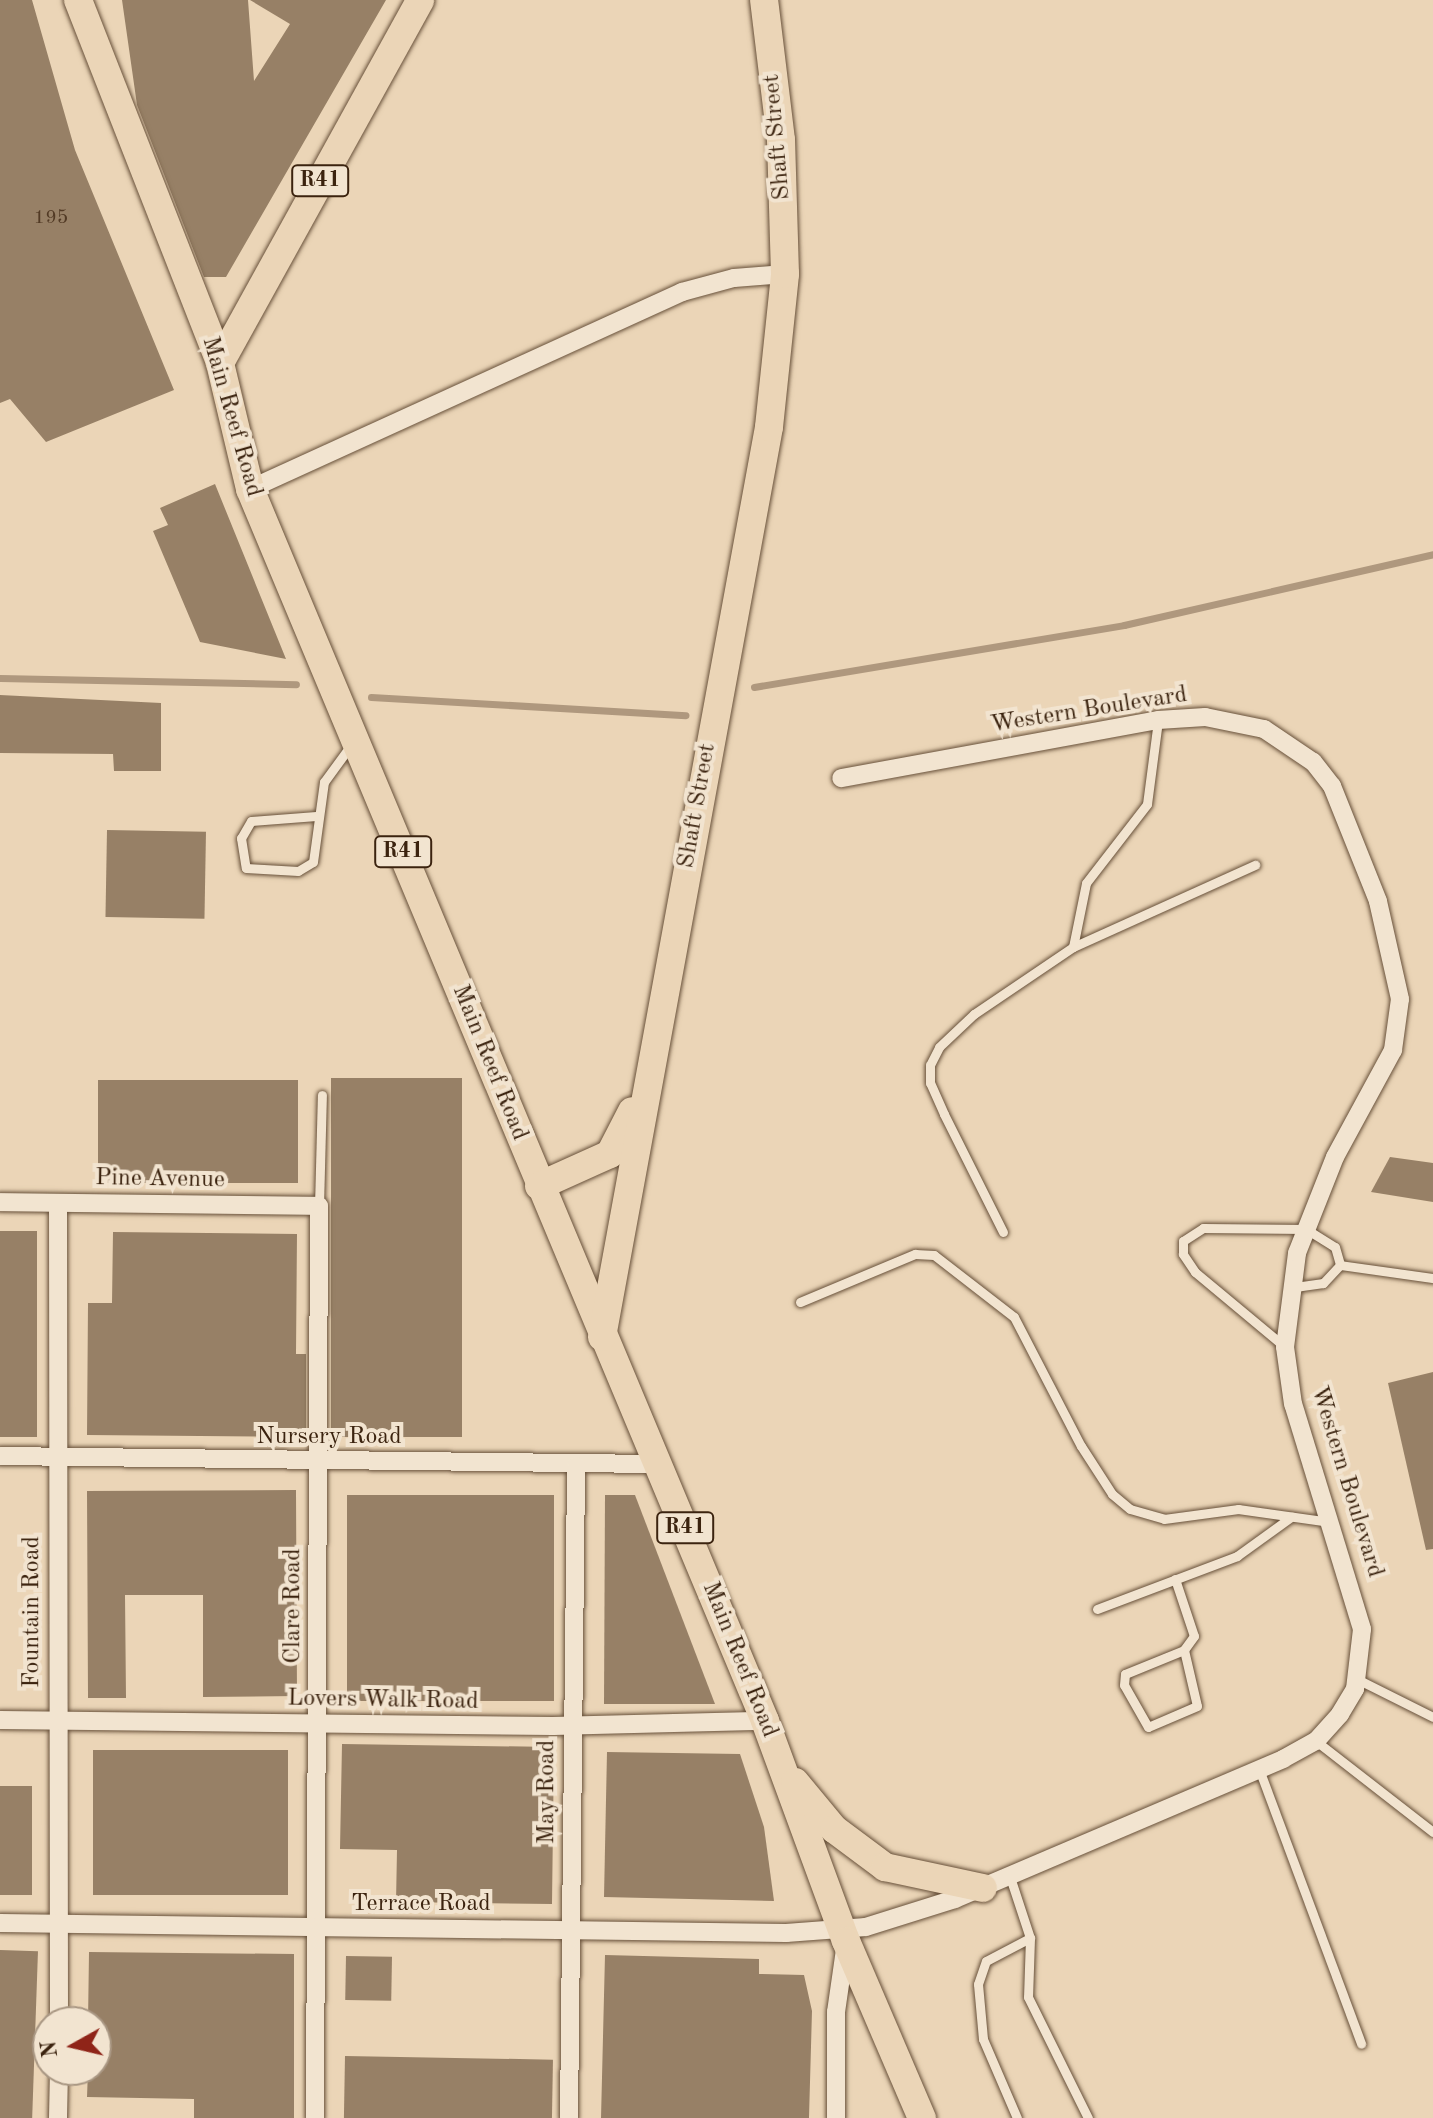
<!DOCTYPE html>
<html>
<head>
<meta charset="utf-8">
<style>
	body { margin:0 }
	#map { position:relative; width:1433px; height:2118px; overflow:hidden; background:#ebd5b7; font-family:"Old Standard TT",serif }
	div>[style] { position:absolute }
	.stream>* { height:7px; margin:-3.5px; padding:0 3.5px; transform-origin:3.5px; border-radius:3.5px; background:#af987e }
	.building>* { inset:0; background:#978066; transform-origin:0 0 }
	.roads { filter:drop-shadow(0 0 2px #675039) drop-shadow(0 0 2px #675039) }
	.lane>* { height:9px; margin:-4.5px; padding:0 4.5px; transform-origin:4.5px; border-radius:4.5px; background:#f2e4d0 }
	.street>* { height:18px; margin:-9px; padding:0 9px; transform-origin:9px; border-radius:9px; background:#f2e4d0 }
	.primary>* { height:28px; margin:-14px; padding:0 14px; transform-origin:14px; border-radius:14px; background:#ebd5b7 }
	span { translate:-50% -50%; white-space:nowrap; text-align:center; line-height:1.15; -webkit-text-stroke:8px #f2e4d0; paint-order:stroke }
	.number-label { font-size:20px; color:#523a25 }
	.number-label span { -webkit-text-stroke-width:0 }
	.shield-label span { padding:2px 6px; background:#f2e4d0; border:2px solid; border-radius:6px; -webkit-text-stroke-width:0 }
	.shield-label { font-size:22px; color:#3b230f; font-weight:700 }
	.street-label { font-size:24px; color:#3b230f }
	.north { position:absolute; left:32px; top:2006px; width:80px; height:80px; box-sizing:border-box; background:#f2e4d0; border:2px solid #a99783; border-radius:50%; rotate:262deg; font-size:22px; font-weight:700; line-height:32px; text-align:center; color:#3b230f }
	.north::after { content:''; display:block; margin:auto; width:28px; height:36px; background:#8f2418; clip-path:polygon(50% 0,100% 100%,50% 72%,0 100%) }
</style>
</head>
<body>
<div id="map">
	<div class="stream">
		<i style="left:0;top:678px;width:296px;rotate:1.2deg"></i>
		<i style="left:754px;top:687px;width:375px;rotate:-9.5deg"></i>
		<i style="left:1124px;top:625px;width:317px;rotate:-12.9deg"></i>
		<i style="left:371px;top:697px;width:315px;rotate:3.3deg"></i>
	</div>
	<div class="building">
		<i style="clip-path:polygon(0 0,32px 0,75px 150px,174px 390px,46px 442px,10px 399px,0 403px)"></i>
		<i style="clip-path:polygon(122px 0,248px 0,254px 81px,290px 24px,250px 0,386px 0,226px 277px,204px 277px,137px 105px)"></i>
		<i style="clip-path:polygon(215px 484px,286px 659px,200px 642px,153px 531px,168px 525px,160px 508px)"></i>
		<i style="clip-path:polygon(0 695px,161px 703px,161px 771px,114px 771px,113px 754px,0 753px)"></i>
		<i style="left:107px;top:830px;width:99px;height:87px;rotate:1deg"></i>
		<i style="left:331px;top:1078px;width:131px;height:359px"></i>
		<i style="left:98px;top:1080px;width:200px;height:103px"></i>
		<i style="clip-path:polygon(1390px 1157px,1433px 1163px,1433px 1202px,1371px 1192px)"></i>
		<i style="left:0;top:1231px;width:37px;height:206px"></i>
		<i style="clip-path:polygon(113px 1232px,297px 1234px,296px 1354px,306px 1354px,306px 1437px,87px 1435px,88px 1303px,112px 1303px)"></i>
		<i style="clip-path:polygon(1433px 1372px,1433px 1549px,1426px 1550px,1388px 1383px)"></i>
		<i style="clip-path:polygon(296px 1490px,297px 1696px,203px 1697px,203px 1595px,125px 1595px,126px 1698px,88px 1698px,87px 1491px)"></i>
		<i style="left:347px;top:1495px;width:207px;height:206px"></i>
		<i style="clip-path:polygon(605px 1495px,635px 1495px,715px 1704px,604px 1704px)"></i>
		<i style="clip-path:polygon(342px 1744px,554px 1747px,552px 1904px,396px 1902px,397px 1850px,340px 1849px)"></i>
		<i style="left:93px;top:1750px;width:195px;height:145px"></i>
		<i style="clip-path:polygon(607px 1752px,740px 1754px,764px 1827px,774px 1901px,604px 1897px)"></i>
		<i style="left:0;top:1786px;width:32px;height:109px"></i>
		<i style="left:0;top:1950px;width:38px;height:168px;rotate:2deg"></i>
		<i style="clip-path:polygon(89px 1952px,294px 1954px,294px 2118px,194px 2118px,194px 2099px,87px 2097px,88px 2070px,96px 2070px,96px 2022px,88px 2022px)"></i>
		<i style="clip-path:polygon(605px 1955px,759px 1959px,759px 1974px,804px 1975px,812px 2011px,809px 2118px,601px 2118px)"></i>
		<i style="left:346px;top:1956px;width:46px;height:44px;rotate:1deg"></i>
		<i style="left:345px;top:2056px;width:208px;height:62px;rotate:1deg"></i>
	</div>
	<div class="roads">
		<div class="lane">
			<i style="left:316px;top:816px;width:65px;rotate:175.6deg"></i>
			<i style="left:251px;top:821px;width:20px;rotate:120deg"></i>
			<i style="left:241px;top:838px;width:30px;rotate:81deg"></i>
			<i style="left:246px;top:868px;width:52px;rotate:3.3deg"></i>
			<i style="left:298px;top:871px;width:17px;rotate:-31deg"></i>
			<i style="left:313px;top:862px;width:81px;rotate:-82.2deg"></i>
			<i style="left:324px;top:782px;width:46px;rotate:-53.9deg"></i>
			<i style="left:1073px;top:947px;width:200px;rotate:-24.3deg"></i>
			<i style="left:319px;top:1206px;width:111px;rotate:-88.5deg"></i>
			<i style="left:1003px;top:1232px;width:132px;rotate:-116.6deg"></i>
			<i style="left:944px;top:1114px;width:34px;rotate:-114deg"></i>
			<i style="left:930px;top:1083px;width:18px;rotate:-90deg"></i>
			<i style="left:930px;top:1065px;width:20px;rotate:-63deg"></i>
			<i style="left:939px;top:1047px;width:48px;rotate:-43.3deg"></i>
			<i style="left:974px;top:1014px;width:120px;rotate:-34.1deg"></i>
			<i style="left:1073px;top:947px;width:65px;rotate:-78.5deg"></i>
			<i style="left:1086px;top:883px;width:100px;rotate:-52.3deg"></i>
			<i style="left:1147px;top:804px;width:85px;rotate:-82.5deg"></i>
			<i style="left:1340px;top:1265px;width:94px;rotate:8deg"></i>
			<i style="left:800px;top:1302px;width:125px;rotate:-22.7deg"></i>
			<i style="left:915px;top:1254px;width:19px;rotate:3deg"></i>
			<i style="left:934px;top:1255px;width:101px;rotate:37.8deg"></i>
			<i style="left:1014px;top:1317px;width:145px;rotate:62.6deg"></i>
			<i style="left:1081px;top:1446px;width:57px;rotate:57.1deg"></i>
			<i style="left:1112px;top:1494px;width:23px;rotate:40deg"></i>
			<i style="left:1130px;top:1509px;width:35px;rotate:16deg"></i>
			<i style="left:1164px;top:1519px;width:75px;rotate:-7.7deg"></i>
			<i style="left:1238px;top:1509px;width:93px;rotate:8deg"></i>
			<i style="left:1285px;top:1347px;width:117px;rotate:-140.2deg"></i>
			<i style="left:1195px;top:1272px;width:22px;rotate:-124deg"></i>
			<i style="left:1183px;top:1254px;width:13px;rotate:-90deg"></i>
			<i style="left:1183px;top:1241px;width:24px;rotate:-33deg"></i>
			<i style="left:1203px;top:1228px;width:103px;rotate:0.6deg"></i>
			<i style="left:1306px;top:1229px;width:34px;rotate:32deg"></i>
			<i style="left:1335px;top:1247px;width:19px;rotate:74deg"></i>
			<i style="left:1340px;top:1265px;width:25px;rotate:133deg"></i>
			<i style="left:1323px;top:1283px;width:30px;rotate:172deg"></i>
			<i style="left:1175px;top:1579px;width:60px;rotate:71.6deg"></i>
			<i style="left:1194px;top:1636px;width:17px;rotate:126deg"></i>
			<i style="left:1184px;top:1650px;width:57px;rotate:76.9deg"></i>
			<i style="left:1197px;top:1706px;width:53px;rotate:156.8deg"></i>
			<i style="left:1148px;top:1727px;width:48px;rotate:-119.7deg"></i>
			<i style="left:1124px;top:1685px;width:11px;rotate:-85deg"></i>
			<i style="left:1125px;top:1674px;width:64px;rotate:-22.1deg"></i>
			<i style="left:1097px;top:1609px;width:150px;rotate:-20.7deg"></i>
			<i style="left:1237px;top:1556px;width:67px;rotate:-35.8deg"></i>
			<i style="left:1357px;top:1679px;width:85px;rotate:26.6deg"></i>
			<i style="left:1316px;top:1741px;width:148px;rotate:37.9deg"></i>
			<i style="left:1259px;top:1769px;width:293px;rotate:69.6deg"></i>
			<i style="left:1010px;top:1877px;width:64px;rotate:71.8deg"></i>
			<i style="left:1030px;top:1938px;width:59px;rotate:91.9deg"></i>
			<i style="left:1028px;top:1997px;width:135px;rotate:63.6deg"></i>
			<i style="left:1017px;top:2118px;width:86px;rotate:-113.3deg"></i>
			<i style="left:983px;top:2039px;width:55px;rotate:-95.2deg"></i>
			<i style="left:978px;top:1984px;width:24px;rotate:-71deg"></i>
			<i style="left:986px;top:1961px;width:50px;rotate:-27.6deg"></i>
		</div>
		<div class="street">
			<i style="left:250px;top:489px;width:475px;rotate:-24.5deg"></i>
			<i style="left:682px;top:292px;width:54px;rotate:-15.1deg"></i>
			<i style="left:734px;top:278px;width:51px;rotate:-4.5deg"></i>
			<i style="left:0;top:1202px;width:319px;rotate:0.7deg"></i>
			<i style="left:319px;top:1206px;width:912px;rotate:90.25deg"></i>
			<i style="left:58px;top:1203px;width:819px;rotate:89.93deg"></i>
			<i style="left:0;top:1456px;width:658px;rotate:0.7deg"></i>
			<i style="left:0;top:1720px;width:553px;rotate:0.62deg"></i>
			<i style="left:553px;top:1726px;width:212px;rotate:-1.4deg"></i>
			<i style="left:0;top:1923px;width:786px;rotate:0.73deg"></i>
			<i style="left:786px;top:1933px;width:80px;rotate:-4.3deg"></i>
			<i style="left:866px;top:1927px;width:93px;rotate:-17.5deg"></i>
			<i style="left:955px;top:1899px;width:357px;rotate:-23.1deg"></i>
			<i style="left:1283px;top:1759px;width:38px;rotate:-29deg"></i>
			<i style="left:1316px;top:1741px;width:36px;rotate:-48deg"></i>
			<i style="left:1340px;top:1714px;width:29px;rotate:-59deg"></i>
			<i style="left:1355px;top:1689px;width:60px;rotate:-83.3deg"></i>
			<i style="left:1362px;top:1629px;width:235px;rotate:-107deg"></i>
			<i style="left:1293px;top:1404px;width:58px;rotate:-98deg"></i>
			<i style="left:1285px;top:1347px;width:95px;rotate:-82.7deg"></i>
			<i style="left:1297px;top:1253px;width:103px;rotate:-68.4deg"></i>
			<i style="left:1335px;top:1157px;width:122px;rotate:-61.5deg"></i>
			<i style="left:1393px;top:1050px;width:51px;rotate:-82.2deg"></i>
			<i style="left:1400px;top:999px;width:100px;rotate:-102.7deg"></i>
			<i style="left:1378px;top:901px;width:124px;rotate:-111.8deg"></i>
			<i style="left:1332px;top:786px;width:31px;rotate:-128deg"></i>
			<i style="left:1313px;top:762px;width:59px;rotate:-146deg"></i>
			<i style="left:1264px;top:729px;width:60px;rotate:-168.5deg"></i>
			<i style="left:1205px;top:717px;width:47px;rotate:176.3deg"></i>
			<i style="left:1158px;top:720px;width:322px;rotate:169.6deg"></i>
			<i style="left:58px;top:2118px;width:48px;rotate:-88.8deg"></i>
			<i style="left:569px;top:2118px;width:652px;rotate:-89.38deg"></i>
			<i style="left:836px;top:2118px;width:106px;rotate:-90deg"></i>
			<i style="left:836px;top:2012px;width:70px;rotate:-81.8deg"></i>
		</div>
		<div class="primary">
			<i style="left:78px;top:0;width:390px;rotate:68.6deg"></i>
			<i style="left:220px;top:363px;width:130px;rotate:76.6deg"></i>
			<i style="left:250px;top:489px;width:1335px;rotate:67.31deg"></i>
			<i style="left:765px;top:1721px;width:234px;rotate:69.8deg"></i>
			<i style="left:846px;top:1941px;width:193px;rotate:66.8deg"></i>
			<i style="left:220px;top:363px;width:414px;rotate:-61.1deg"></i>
			<i style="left:539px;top:1186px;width:78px;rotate:-24.3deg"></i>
			<i style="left:610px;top:1154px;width:48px;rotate:-62.9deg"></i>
			<i style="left:602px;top:1337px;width:925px;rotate:-79.6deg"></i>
			<i style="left:769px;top:427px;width:154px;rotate:-84deg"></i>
			<i style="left:785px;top:274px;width:134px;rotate:-91.7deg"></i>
			<i style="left:781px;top:140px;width:141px;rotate:-96.9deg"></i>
			<i style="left:795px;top:1782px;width:61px;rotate:50.3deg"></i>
			<i style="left:834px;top:1829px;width:64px;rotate:36.7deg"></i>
			<i style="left:885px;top:1867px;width:100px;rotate:12.1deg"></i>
		</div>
	</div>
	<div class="number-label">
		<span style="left:51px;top:218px">195</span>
	</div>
	<div class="shield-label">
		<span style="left:320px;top:181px">R41</span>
		<span style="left:403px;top:852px">R41</span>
		<span style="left:685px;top:1528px">R41</span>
	</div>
	<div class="street-label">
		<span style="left:778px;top:137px;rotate:-95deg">Shaft Street</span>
		<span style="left:231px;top:417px;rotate:74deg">Main Reef Road</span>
		<span style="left:1089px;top:711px;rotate:-9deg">Western Boulevard</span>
		<span style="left:698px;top:806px;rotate:-80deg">Shaft Street</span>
		<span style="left:489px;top:1063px;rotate:68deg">Main Reef Road</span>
		<span style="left:160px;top:1180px;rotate:1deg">Pine Avenue</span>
		<span style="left:329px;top:1438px">Nursery Road</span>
		<span style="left:1346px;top:1482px;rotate:73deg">Western Boulevard</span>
		<span style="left:294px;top:1606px;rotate:-90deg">Clare Road</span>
		<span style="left:33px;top:1612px;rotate:-90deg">Fountain Road</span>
		<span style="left:739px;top:1660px;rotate:68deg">Main Reef Road</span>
		<span style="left:383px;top:1701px;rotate:1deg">Lovers Walk Road</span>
		<span style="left:548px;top:1792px;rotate:-90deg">May Road</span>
		<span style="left:421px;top:1905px">Terrace Road</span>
	</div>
	<div class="north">N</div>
</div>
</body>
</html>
